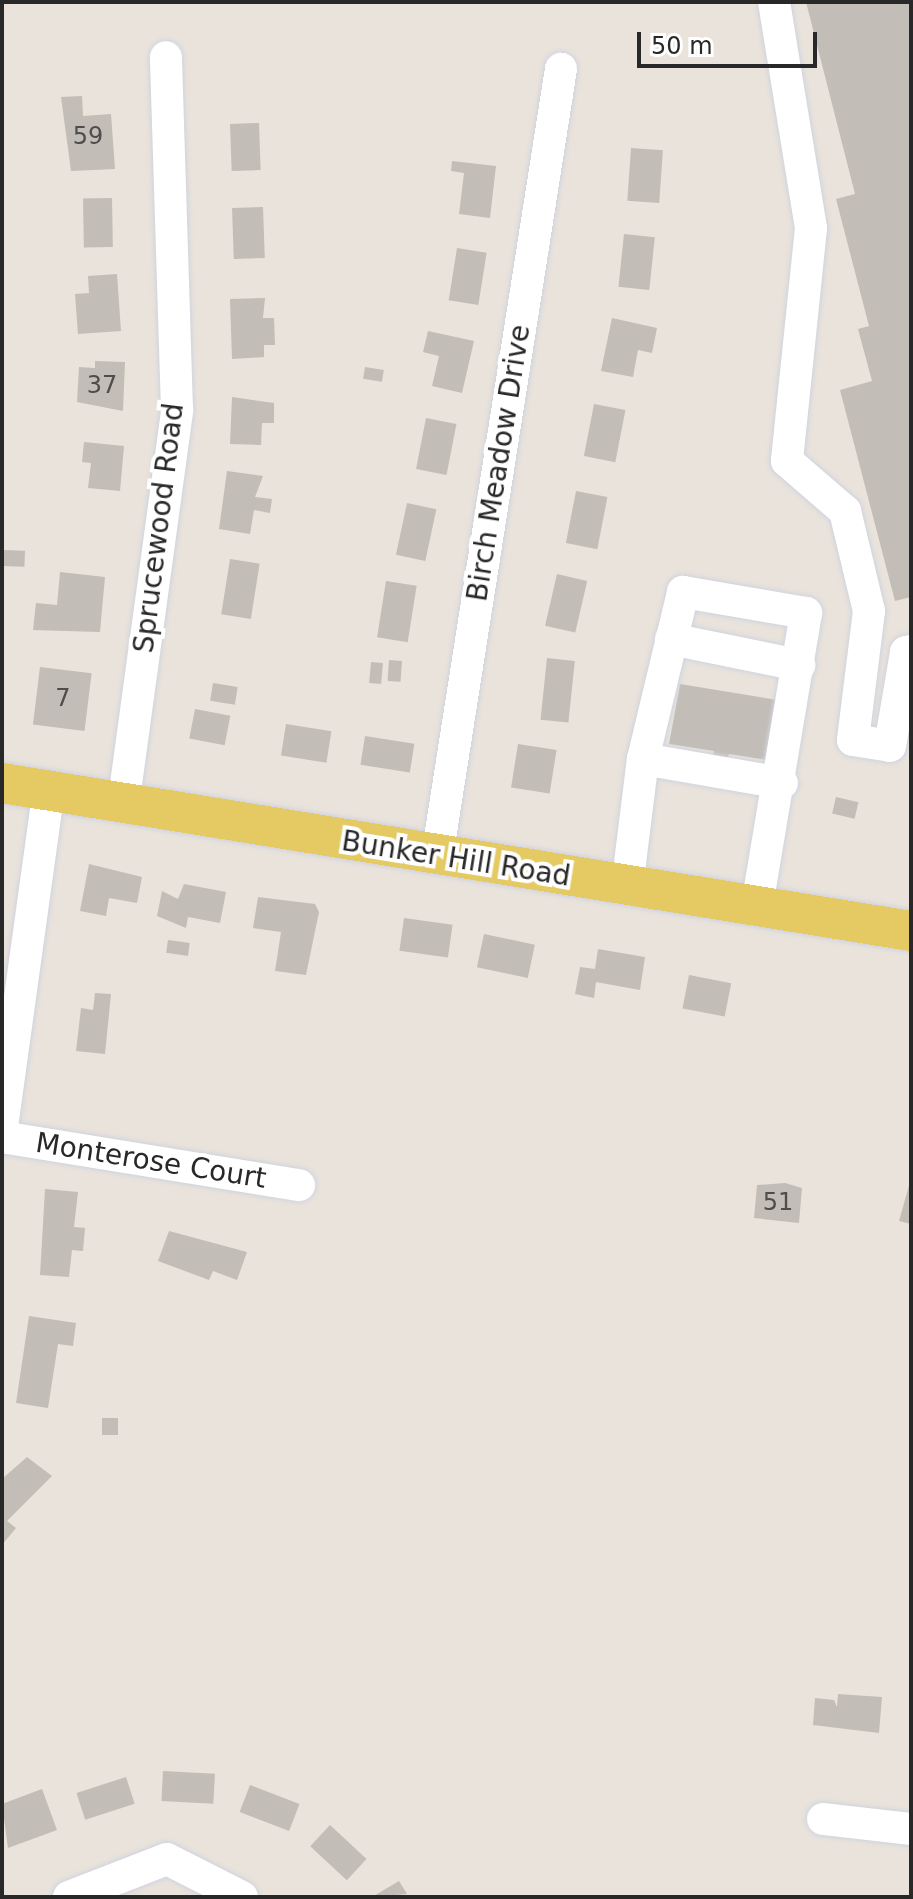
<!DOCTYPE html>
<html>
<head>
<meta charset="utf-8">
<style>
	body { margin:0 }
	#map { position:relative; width:913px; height:1899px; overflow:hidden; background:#e9e3db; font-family:"DejaVu Sans",sans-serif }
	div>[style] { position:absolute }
	.building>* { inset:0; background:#c2bdb6; transform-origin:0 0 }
	.roads { filter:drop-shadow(0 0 2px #d0d3e0) drop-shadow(0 0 2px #d0d3e0) }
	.minor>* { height:32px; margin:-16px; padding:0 16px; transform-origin:16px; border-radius:16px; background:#fff }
	.major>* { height:40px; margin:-20px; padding:0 20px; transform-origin:20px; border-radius:20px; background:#e5ca64 }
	span { translate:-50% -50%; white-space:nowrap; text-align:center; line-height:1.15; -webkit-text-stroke:8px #fff; paint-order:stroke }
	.number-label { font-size:24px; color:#4e4d4c }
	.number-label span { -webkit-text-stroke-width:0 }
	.street-label { font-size:28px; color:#282828 }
	.frame { position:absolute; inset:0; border:4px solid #282828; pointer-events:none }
	.scale { position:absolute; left:637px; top:32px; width:180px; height:36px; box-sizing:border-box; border:4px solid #282828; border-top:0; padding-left:10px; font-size:24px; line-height:28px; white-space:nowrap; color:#282828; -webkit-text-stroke:6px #fff; paint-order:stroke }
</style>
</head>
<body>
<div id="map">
	<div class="building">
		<i style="clip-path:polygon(806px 2px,911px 2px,911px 597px,895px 601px,840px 390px,872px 381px,858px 329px,869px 326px,836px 199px,855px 194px)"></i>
		<i style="clip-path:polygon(82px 96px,83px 116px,111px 114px,115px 169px,71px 171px,61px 97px)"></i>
		<i style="left:259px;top:123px;width:47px;height:29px;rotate:88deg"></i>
		<i style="left:631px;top:148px;width:32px;height:53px;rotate:4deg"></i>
		<i style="clip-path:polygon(452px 161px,496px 166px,490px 218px,459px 214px,464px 173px,451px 171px)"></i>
		<i style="left:112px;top:198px;width:49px;height:29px;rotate:89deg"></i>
		<i style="left:263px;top:207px;width:51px;height:31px;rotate:88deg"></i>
		<i style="left:624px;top:234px;width:31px;height:53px;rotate:6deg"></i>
		<i style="left:457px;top:248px;width:30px;height:53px;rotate:9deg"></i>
		<i style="clip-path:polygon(117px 274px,121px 331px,78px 334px,75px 294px,89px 293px,88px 276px)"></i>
		<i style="clip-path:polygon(265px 298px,263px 318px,274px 318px,275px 345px,264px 345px,264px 357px,232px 359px,230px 299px)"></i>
		<i style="clip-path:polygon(612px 318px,657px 328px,652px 353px,638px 350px,633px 377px,601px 371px)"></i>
		<i style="clip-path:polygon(428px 331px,474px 341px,462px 393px,432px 386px,439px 356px,423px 352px)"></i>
		<i style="clip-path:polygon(95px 361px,125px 362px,123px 411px,77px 402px,79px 367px,95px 368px)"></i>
		<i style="left:365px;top:367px;width:19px;height:12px;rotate:9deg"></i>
		<i style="clip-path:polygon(232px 397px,274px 403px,274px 423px,262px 423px,261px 445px,230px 444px)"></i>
		<i style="left:594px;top:404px;width:32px;height:53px;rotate:11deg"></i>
		<i style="left:426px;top:418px;width:31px;height:52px;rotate:11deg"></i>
		<i style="clip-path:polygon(84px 442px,124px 446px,120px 491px,88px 488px,91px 463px,82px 462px)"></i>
		<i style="clip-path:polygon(227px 471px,263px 476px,255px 497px,272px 499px,270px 513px,254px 510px,250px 534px,219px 529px)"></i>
		<i style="left:576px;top:491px;width:32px;height:53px;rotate:11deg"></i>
		<i style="left:407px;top:503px;width:30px;height:53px;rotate:12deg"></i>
		<i style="left:2px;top:550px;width:23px;height:16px;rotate:2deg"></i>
		<i style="left:230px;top:559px;width:30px;height:56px;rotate:9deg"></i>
		<i style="clip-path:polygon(60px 572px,105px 577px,100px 632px,33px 630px,36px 603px,57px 605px)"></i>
		<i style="left:557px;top:574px;width:31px;height:53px;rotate:13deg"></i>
		<i style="left:386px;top:581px;width:31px;height:57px;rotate:9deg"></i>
		<i style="left:547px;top:658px;width:28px;height:62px;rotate:6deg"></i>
		<i style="left:389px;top:660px;width:13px;height:21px;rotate:4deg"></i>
		<i style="left:371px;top:662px;width:12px;height:21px;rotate:5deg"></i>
		<i style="left:40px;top:667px;width:52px;height:58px;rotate:7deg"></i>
		<i style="left:213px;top:683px;width:25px;height:18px;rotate:9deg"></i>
		<i style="clip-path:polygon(680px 684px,783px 701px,773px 761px,729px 754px,727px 761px,713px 759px,714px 751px,669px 744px)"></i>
		<i style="left:195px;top:709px;width:36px;height:30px;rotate:11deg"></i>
		<i style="left:286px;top:724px;width:46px;height:32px;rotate:9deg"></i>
		<i style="left:365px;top:736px;width:50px;height:29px;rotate:9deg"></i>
		<i style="left:518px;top:744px;width:39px;height:44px;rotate:9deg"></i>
		<i style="left:836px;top:797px;width:23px;height:17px;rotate:13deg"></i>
		<i style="clip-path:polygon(89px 864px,142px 877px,137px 903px,109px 898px,106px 916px,80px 911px)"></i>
		<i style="clip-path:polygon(184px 884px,226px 892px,220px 923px,188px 917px,186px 928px,157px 916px,162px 891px,178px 899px)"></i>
		<i style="clip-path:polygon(258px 897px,315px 904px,319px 912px,306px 975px,275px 971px,281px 932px,253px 928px)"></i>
		<i style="left:404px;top:918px;width:49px;height:33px;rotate:8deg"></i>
		<i style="left:484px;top:934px;width:52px;height:34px;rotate:12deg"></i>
		<i style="left:168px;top:940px;width:22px;height:13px;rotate:8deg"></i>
		<i style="clip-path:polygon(598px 949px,645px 957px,640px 990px,596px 982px,594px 998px,575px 994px,580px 967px,595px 969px)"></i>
		<i style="left:689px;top:975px;width:43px;height:34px;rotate:11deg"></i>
		<i style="clip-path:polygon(95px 993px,111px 994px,105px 1054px,76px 1051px,81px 1008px,93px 1010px)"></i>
		<i style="clip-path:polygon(910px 1182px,911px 1182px,911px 1224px,899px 1221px)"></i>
		<i style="clip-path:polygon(785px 1183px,802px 1188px,799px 1223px,754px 1218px,757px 1185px)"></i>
		<i style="clip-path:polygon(45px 1189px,78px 1192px,74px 1227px,85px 1228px,83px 1251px,72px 1250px,69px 1277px,40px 1275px)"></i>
		<i style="clip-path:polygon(169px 1231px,247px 1252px,237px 1280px,213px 1271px,209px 1280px,158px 1261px)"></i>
		<i style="clip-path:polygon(29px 1316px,76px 1323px,73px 1346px,58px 1344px,48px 1408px,16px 1403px)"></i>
		<i style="left:102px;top:1418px;width:16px;height:17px"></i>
		<i style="clip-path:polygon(27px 1457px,52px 1476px,7px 1521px,16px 1528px,2px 1545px,2px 1479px)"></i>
		<i style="clip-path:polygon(838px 1694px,882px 1697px,879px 1733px,813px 1725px,815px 1698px,834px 1700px,837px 1707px)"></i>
		<i style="left:163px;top:1771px;width:52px;height:30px;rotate:3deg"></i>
		<i style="left:126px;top:1777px;width:28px;height:52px;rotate:72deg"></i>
		<i style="left:250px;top:1785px;width:53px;height:29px;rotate:21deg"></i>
		<i style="clip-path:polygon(42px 1789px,57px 1830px,8px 1848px,2px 1804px)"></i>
		<i style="left:330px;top:1825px;width:50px;height:29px;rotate:43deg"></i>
		<i style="clip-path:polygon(399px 1881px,407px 1894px,372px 1897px)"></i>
	</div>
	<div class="roads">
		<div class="minor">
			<i style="left:774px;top:2px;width:229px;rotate:80.7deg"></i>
			<i style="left:811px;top:228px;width:234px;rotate:95.9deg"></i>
			<i style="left:787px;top:461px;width:77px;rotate:40.8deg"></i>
			<i style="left:845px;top:511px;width:103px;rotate:76.5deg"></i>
			<i style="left:869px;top:611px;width:130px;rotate:97.1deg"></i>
			<i style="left:853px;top:740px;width:37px;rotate:9deg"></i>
			<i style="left:890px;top:746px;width:95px;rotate:-80.3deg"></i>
			<i style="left:906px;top:652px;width:5px;rotate:-11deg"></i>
			<i style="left:671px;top:639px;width:131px;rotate:11.5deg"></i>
			<i style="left:643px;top:759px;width:141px;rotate:9.8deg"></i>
			<i style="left:123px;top:806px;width:400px;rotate:-82.2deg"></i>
			<i style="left:177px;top:410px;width:353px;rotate:-91.8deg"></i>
			<i style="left:437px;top:857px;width:798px;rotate:-81.06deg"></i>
			<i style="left:627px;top:887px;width:129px;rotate:-82.9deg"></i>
			<i style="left:643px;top:759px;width:172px;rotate:-76.5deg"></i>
			<i style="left:683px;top:592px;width:125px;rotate:9.7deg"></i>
			<i style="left:806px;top:613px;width:298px;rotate:99.5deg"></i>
			<i style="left:2px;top:1127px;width:340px;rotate:-82.1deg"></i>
			<i style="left:2px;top:1137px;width:301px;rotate:9.2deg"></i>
			<i style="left:823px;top:1819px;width:89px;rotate:6.5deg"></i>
			<i style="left:69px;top:1897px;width:105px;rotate:-21.2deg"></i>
			<i style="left:167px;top:1859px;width:84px;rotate:26.9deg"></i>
		</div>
		<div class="major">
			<i style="left:2px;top:783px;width:921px;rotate:9.25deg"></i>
		</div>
	</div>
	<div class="number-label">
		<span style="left:88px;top:137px">59</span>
		<span style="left:102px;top:386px">37</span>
		<span style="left:63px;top:699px">7</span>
		<span style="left:778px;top:1203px">51</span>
	</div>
	<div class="street-label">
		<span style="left:499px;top:463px;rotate:-81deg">Birch Meadow Drive</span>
		<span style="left:159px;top:528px;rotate:-83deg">Sprucewood Road</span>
		<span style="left:456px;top:859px;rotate:9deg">Bunker Hill Road</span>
		<span style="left:151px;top:1161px;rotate:9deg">Monterose Court</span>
	</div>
	<div class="frame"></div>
	<div class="scale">50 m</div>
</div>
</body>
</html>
